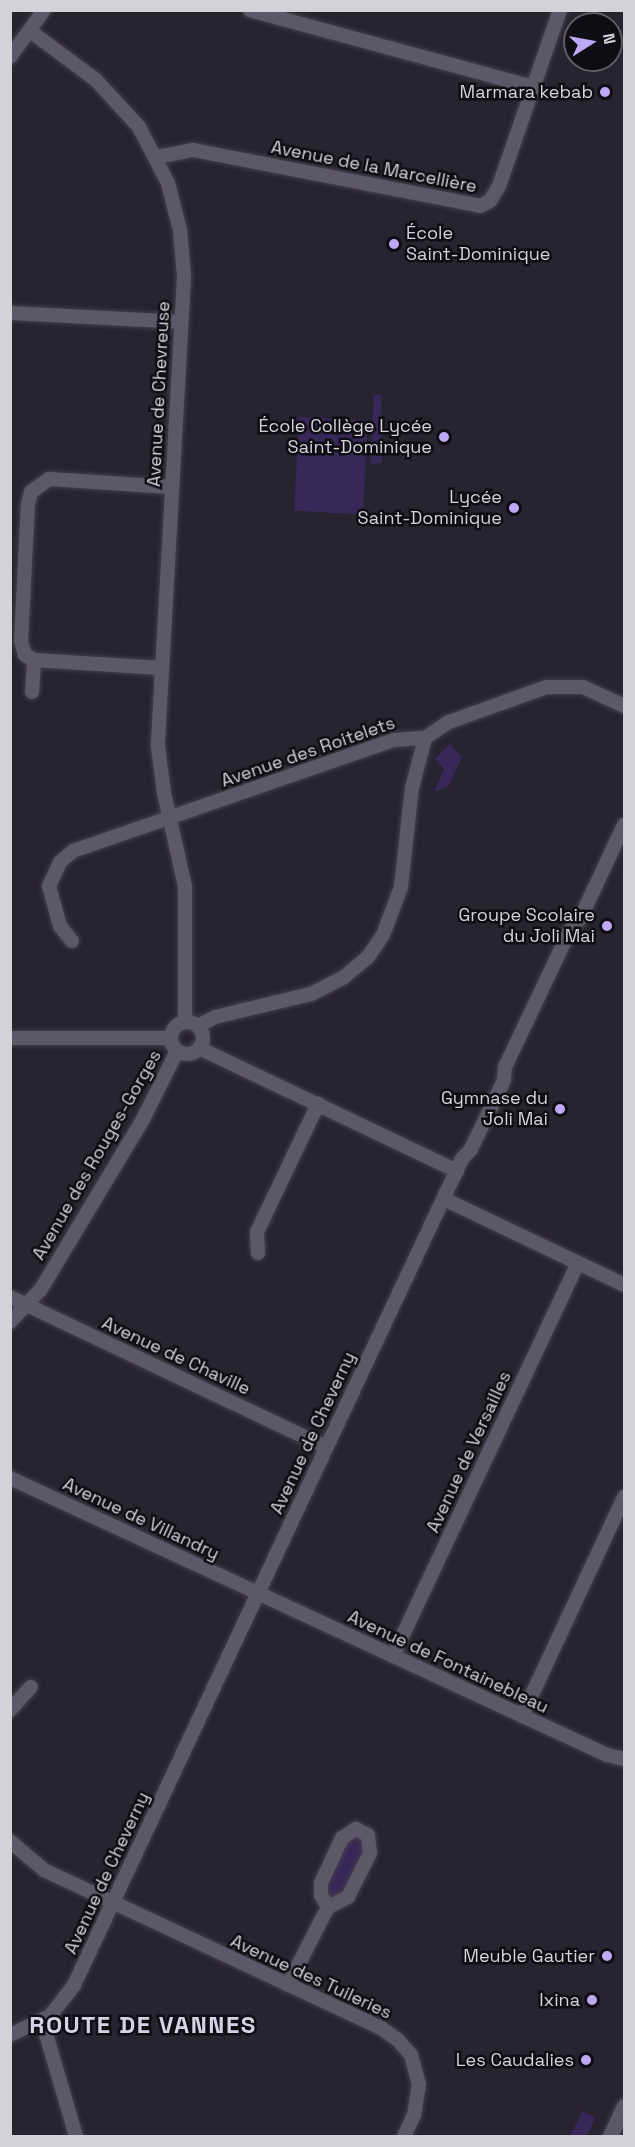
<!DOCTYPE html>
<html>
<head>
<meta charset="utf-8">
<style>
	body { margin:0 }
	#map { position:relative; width:635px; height:2147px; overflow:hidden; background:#272331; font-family:"Space Grotesk",sans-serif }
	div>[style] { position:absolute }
	.green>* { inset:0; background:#382859; transform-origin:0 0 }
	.roads { filter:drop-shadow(0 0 2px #433f4a) drop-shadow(0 0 2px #433f4a) }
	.street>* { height:14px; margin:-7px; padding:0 7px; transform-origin:7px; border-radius:7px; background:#5c5868 }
	.street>.ring { margin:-7px; padding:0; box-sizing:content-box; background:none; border:14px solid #5c5868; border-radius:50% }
	.secondary>* { height:15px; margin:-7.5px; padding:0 7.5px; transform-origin:7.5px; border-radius:7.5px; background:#5c5868 }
	.dots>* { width:16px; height:16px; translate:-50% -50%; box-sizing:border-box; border:3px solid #0f0d14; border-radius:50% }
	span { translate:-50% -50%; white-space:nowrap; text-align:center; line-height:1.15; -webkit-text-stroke:5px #0f0d14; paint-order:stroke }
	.poi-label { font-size:18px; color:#d3d1da }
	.right { translate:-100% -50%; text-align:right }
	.left { translate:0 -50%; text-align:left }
	.street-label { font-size:18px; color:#d3d1da }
	.district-label { font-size:24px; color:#d6d1e4; font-weight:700; letter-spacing:1.5px }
	.frame { position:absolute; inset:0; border:12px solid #d3d1da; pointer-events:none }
	.north { position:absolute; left:563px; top:12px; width:60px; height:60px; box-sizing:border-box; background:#0f0d14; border:2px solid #5d5b63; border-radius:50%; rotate:79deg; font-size:16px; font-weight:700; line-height:24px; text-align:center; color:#d3d1da }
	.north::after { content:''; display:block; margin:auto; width:21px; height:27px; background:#bea9f5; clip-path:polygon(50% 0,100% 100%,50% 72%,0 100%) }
</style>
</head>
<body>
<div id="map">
	<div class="green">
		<i style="clip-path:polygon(374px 395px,381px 395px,382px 463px,370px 464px)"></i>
		<i style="left:299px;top:417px;width:69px;height:94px;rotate:3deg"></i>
		<i style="clip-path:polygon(450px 744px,462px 757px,449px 785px,438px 791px,435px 790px,444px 769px,435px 759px)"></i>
		<i style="clip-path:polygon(356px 1836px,364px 1840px,365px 1849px,343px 1895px,331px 1899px,327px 1887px,348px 1841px)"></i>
		<i style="clip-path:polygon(583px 2111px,595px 2118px,587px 2136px,570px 2136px)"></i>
	</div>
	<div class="roads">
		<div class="street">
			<i style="left:250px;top:10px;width:293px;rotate:15.2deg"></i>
			<i style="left:30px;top:31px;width:82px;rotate:36.6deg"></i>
			<i style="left:96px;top:80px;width:64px;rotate:47.5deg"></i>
			<i style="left:139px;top:127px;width:63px;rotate:62.6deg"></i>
			<i style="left:168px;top:183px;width:49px;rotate:75.7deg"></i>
			<i style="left:180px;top:230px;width:47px;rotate:85.1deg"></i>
			<i style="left:184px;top:277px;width:470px;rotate:93.2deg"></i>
			<i style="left:158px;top:746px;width:47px;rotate:82.7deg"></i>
			<i style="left:164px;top:793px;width:95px;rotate:77.3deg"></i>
			<i style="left:185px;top:886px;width:136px;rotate:90deg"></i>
			<i style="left:10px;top:57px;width:58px;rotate:-54.1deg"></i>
			<i style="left:157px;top:157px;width:37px;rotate:-11deg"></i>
			<i style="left:193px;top:150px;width:292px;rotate:11deg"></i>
			<i style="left:480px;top:206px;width:11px;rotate:-27deg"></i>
			<i style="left:490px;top:201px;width:17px;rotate:-59deg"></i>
			<i style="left:499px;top:186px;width:186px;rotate:-70.9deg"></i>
			<i style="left:10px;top:313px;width:171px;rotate:3deg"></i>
			<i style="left:161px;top:668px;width:127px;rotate:-176.4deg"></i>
			<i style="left:34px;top:660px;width:10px;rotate:-151deg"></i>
			<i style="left:25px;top:655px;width:15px;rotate:-106deg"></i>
			<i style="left:21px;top:641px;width:137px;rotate:-87.1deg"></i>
			<i style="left:28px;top:504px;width:12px;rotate:-76deg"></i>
			<i style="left:31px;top:492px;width:22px;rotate:-36deg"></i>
			<i style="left:49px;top:479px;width:122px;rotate:3.8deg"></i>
			<i style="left:32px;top:692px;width:32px;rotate:-86deg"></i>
			<i style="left:72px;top:941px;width:19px;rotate:-129deg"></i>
			<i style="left:60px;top:926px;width:41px;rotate:-105.4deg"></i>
			<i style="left:49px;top:886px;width:26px;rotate:-65deg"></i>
			<i style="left:60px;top:862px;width:17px;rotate:-40deg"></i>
			<i style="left:73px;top:851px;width:340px;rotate:-19.1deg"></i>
			<i style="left:394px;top:740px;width:31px;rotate:-4deg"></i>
			<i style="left:425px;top:738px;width:29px;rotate:-34deg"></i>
			<i style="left:449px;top:722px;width:104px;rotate:-19.7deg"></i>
			<i style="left:547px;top:687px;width:36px"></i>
			<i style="left:583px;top:687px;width:45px;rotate:24.9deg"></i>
			<i class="ring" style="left:171px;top:1022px;width:18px;height:18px"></i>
			<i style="left:198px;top:1026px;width:19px;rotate:-28deg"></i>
			<i style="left:215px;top:1017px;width:99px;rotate:-13.5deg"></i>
			<i style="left:311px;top:994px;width:37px;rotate:-27deg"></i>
			<i style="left:344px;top:977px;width:31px;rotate:-40deg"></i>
			<i style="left:368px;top:957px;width:27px;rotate:-56deg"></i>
			<i style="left:383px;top:935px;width:51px;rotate:-69.4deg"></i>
			<i style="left:401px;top:887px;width:100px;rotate:-83.7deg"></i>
			<i style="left:412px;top:788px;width:52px;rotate:-75.4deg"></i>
			<i style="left:10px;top:1038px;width:161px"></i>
			<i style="left:199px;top:1048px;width:286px;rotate:25.5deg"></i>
			<i style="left:444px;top:1199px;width:199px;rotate:25.5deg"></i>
			<i style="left:258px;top:1253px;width:21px;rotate:-93deg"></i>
			<i style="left:257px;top:1232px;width:142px;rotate:-64.5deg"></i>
			<i style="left:10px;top:1297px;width:350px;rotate:25.4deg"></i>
			<i style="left:10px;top:1322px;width:45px;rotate:-46.8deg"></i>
			<i style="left:41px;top:1289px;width:198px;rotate:-59deg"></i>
			<i style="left:143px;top:1119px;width:76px;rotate:-63.4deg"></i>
			<i style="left:10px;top:1478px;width:658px;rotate:24.89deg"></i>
			<i style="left:607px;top:1755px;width:17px;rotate:13deg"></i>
			<i style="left:393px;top:1656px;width:434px;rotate:-64.8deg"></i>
			<i style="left:10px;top:1710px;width:31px;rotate:-48deg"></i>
			<i style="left:522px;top:1716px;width:242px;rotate:-65deg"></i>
			<i style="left:356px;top:1829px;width:13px;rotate:27deg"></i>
			<i style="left:368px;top:1835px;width:18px;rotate:84deg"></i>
			<i style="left:370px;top:1853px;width:49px;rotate:116.6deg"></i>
			<i style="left:348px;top:1897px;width:22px;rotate:153deg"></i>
			<i style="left:328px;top:1907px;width:14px;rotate:-120deg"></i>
			<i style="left:321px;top:1895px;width:12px;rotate:-90deg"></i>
			<i style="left:321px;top:1883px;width:50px;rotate:-65deg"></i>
			<i style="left:342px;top:1838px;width:17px;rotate:-33deg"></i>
			<i style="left:10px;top:1841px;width:45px;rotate:40.5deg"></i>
			<i style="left:44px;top:1870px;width:372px;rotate:25.1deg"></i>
			<i style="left:381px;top:2028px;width:21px;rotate:35deg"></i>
			<i style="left:398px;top:2040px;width:20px;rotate:49deg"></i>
			<i style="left:411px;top:2055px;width:30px;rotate:75deg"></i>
			<i style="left:419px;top:2084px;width:31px;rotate:99deg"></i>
			<i style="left:414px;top:2115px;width:23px;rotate:115deg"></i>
			<i style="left:288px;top:1985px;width:88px;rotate:-62.9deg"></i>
			<i style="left:42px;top:2020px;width:121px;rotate:73.7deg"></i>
			<i style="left:10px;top:2035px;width:44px;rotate:-25.4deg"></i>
			<i style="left:50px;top:2016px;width:39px;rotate:-52deg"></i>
			<i style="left:74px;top:1985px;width:913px;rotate:-64.84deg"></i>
			<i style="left:462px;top:1159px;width:13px;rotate:-48deg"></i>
			<i style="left:471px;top:1149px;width:76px;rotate:-64.4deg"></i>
			<i style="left:504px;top:1080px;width:13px;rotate:-86deg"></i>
			<i style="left:505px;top:1067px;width:149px;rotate:-64.6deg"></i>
			<i style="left:569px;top:932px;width:19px;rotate:-51deg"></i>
			<i style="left:581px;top:917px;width:102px;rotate:-64.9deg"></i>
		</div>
		<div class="secondary">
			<i style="left:610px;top:2136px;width:33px;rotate:-65deg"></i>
		</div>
	</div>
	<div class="dots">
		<i style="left:605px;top:92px;background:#bea9f5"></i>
		<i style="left:394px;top:244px;background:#bea9f5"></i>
		<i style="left:444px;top:437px;background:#bea9f5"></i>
		<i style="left:514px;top:508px;background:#bea9f5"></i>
		<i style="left:607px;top:926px;background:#bea9f5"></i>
		<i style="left:560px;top:1109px;background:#bea9f5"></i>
		<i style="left:607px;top:1956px;background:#bea9f5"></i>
		<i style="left:592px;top:2000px;background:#bea9f5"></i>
		<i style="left:586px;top:2060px;background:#bea9f5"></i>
	</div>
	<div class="poi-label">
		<span class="right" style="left:593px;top:92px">Marmara kebab</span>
		<span class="left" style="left:406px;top:244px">École<br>Saint-Dominique</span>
		<span class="right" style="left:432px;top:437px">École Collège Lycée<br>Saint-Dominique</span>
		<span class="right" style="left:502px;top:508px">Lycée<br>Saint-Dominique</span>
		<span class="right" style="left:595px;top:926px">Groupe Scolaire<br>du Joli Mai</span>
		<span class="right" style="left:548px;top:1109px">Gymnase du<br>Joli Mai</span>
		<span class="right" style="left:595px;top:1956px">Meuble Gautier</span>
		<span class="right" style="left:580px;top:2000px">Ixina</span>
		<span class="right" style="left:574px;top:2060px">Les Caudalies</span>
	</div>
	<div class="street-label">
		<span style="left:374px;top:167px;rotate:11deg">Avenue de la Marcellière</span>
		<span style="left:159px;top:394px;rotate:-87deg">Avenue de Chevreuse</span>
		<span style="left:308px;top:752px;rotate:-19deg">Avenue des Roitelets</span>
		<span style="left:97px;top:1155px;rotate:-60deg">Avenue des Rouges-Gorges</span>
		<span style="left:176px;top:1356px;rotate:25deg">Avenue de Chaville</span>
		<span style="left:313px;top:1433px;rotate:-65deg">Avenue de Cheverny</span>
		<span style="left:469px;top:1452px;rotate:-65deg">Avenue de Versailles</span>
		<span style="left:141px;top:1519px;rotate:25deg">Avenue de Villandry</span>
		<span style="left:448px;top:1662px;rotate:25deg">Avenue de Fontainebleau</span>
		<span style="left:107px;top:1873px;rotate:-65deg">Avenue de Cheverny</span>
		<span style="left:311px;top:1977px;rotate:25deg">Avenue des Tuileries</span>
	</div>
	<div class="district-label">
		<span style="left:143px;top:2025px">ROUTE DE VANNES</span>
	</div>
	<div class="frame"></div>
	<div class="north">N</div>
</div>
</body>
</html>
